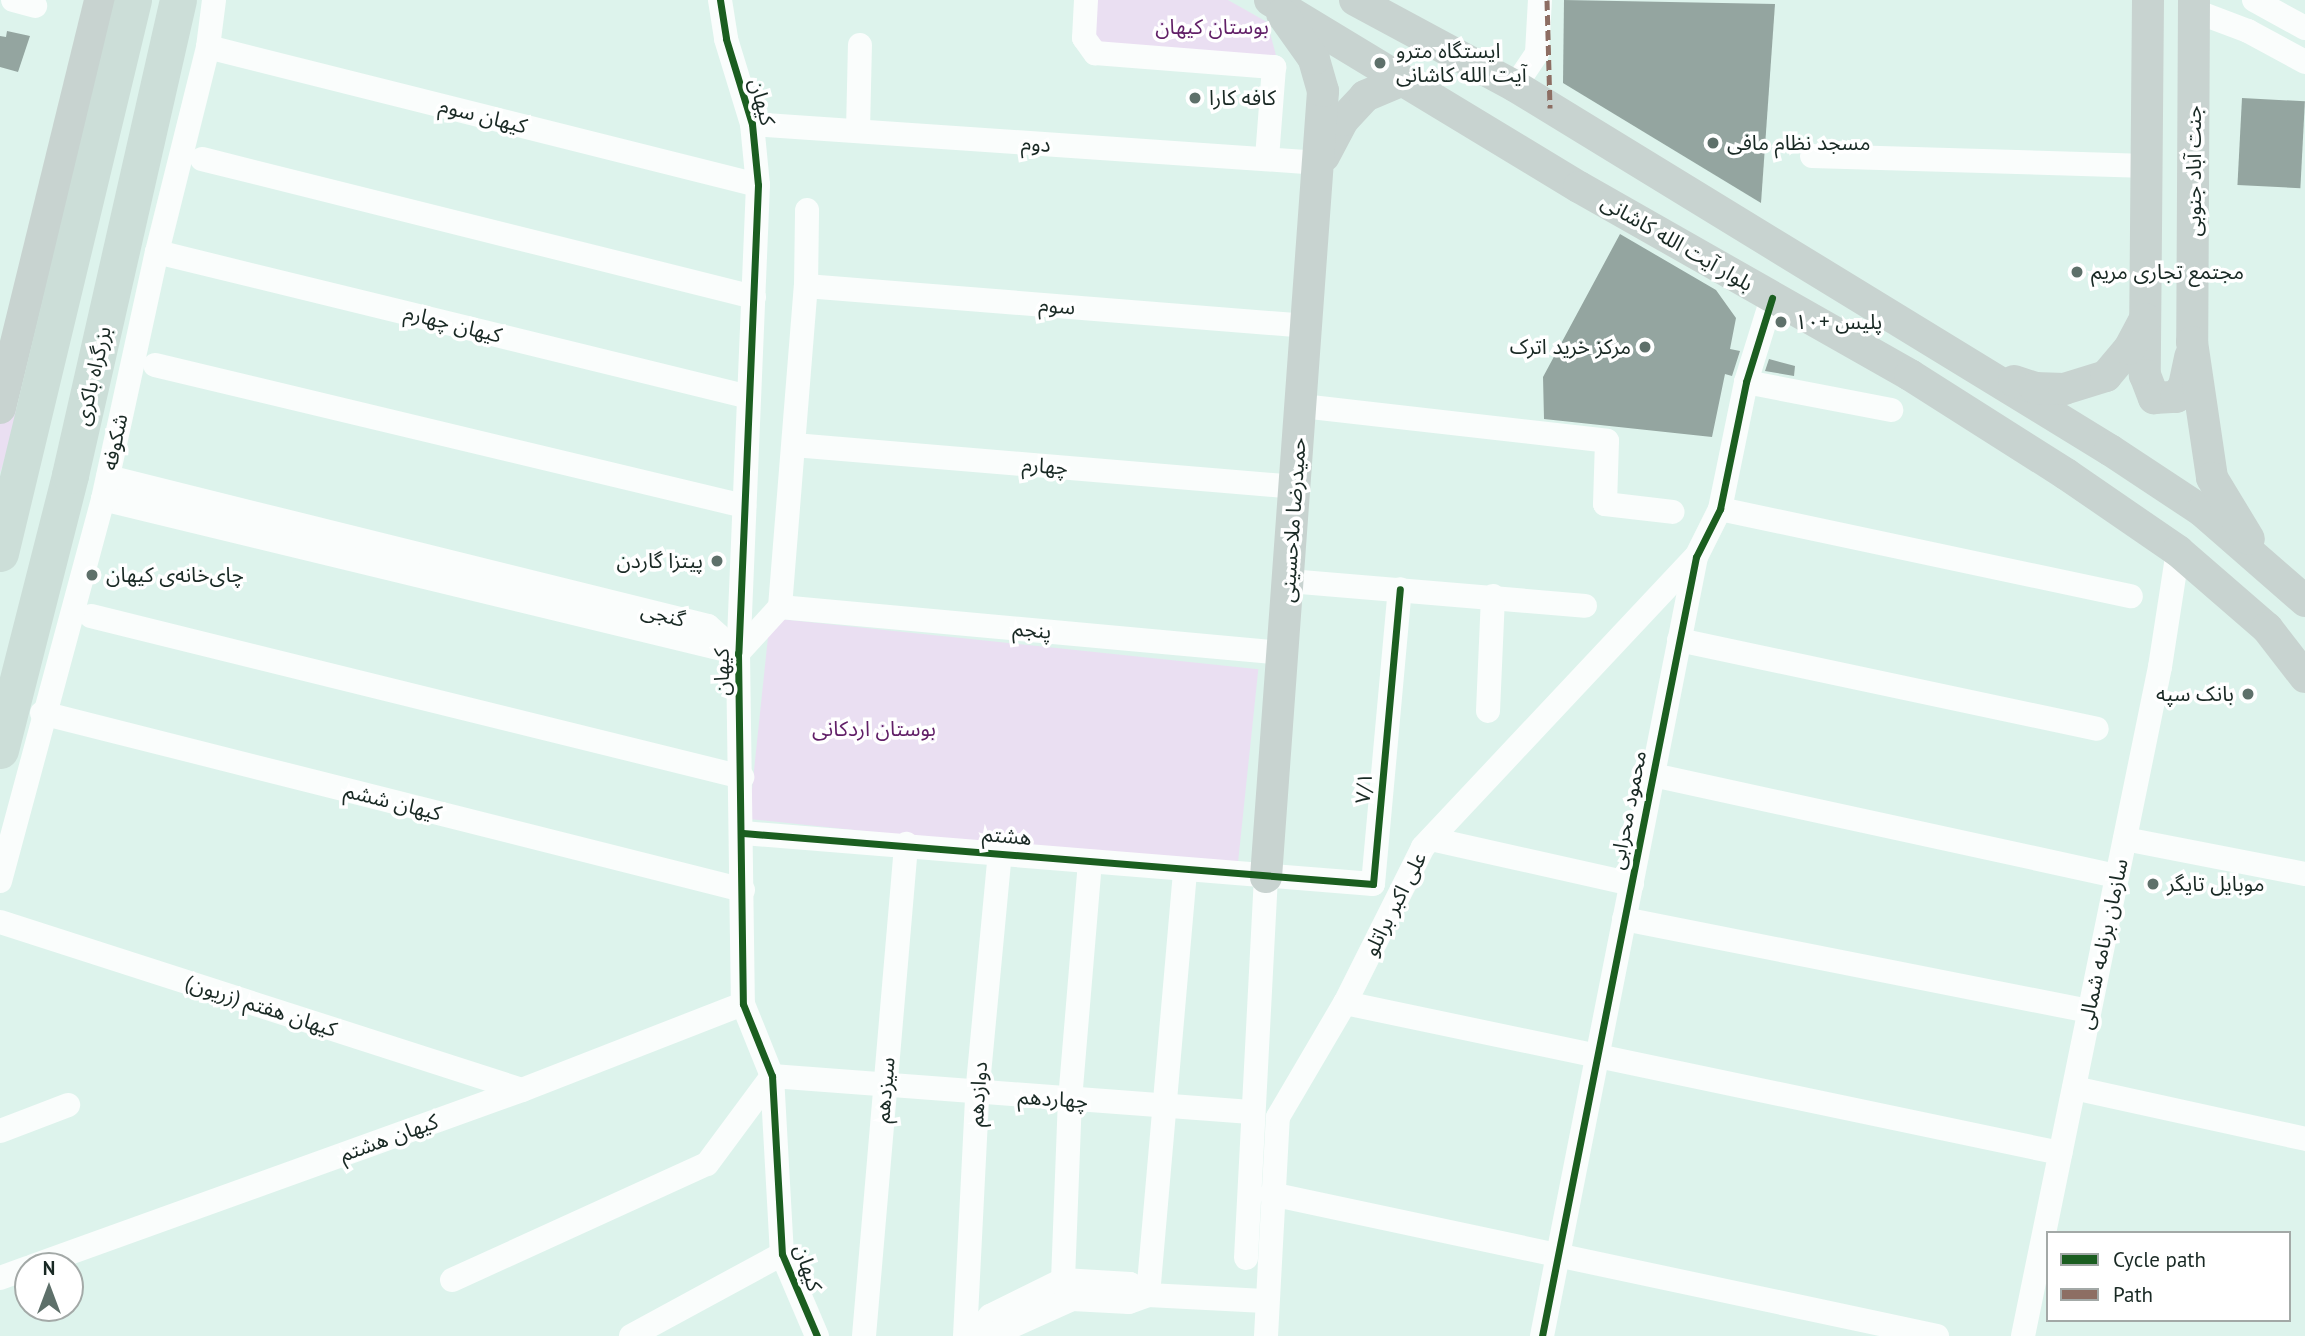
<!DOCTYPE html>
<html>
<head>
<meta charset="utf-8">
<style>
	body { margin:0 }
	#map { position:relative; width:2305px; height:1336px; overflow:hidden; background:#ddf3ec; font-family:"PT Sans","Noto Sans Arabic",sans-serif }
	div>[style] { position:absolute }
	.green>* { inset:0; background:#eadff2; transform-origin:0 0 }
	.building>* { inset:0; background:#94a5a0; transform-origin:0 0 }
	.minor>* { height:24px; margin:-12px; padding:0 12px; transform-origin:12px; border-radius:12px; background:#fafdfc }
	.major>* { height:32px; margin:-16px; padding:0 16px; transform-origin:16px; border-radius:16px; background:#c8d3d0 }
	.highway>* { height:37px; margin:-18.5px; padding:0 18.5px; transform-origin:18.5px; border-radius:18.5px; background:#ccded8 }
	.quiet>* { height:5px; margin-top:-2.5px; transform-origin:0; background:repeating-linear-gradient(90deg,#8d6e63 0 10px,transparent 0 15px) }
	.cycleway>* { height:7px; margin:-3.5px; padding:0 3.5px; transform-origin:3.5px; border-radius:3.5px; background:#1b5e20 }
	.dots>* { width:19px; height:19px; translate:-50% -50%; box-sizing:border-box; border:4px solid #fff; border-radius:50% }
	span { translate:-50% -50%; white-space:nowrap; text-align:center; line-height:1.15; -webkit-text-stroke:7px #fff; paint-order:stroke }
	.park-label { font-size:21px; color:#611f67 }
	.poi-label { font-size:21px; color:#192924 }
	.left { translate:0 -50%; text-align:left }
	.right { translate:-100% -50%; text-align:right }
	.street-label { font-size:21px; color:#192924 }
	.legend { position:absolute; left:2046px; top:1231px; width:245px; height:91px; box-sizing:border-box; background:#fff; border:2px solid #a3a9a7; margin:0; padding:9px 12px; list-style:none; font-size:21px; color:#192924 }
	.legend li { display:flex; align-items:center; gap:14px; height:35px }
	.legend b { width:35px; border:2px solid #a3a9a7 }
	.north { position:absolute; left:14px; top:1252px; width:70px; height:70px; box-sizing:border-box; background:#fff; border:2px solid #a3a9a7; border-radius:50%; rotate:0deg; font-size:19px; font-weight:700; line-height:28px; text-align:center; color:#192924 }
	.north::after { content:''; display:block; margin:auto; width:24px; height:32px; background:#5e706a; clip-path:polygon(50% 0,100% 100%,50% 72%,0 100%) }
</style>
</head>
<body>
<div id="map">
	<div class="green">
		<i style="clip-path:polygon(1096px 0,1228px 0,1267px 22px,1277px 59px,1096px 44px)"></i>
		<i style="clip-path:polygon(18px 408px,6px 455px,0 473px,0 422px)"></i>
		<i style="left:770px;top:618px;width:491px;height:202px;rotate:6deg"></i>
	</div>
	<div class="building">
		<i style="clip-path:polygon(1564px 0,1775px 4px,1761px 203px,1563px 83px)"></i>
		<i style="clip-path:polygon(7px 31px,30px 36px,18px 72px,0 67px,0 36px,6px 37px)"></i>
		<i style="left:2242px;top:98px;width:63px;height:87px;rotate:3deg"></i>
		<i style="clip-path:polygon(1620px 234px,1716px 290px,1736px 318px,1730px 349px,1740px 351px,1732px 376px,1725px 374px,1712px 437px,1544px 419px,1543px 377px)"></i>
		<i style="clip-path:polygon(1769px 359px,1795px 366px,1794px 376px,1765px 371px)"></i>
	</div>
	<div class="minor">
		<i style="left:13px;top:0;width:23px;rotate:15deg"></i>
		<i style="left:720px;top:0;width:39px;rotate:81deg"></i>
		<i style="left:726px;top:39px;width:89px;rotate:73deg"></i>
		<i style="left:752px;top:124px;width:61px;rotate:84.4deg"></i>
		<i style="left:758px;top:185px;width:468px;rotate:92.4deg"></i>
		<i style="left:738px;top:653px;width:351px;rotate:89.2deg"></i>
		<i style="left:743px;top:1004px;width:78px;rotate:68.1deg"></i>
		<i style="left:772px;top:1076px;width:178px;rotate:86.8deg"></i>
		<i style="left:782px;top:1254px;width:89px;rotate:66.9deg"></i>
		<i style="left:1086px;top:0;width:38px;rotate:93deg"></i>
		<i style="left:1084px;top:38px;width:19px;rotate:54deg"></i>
		<i style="left:1095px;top:53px;width:180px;rotate:4.5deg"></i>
		<i style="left:1274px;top:67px;width:92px;rotate:94.4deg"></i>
		<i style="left:2254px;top:0;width:58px;rotate:28.8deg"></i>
		<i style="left:2195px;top:11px;width:57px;rotate:20.7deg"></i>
		<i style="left:2248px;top:31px;width:65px;rotate:28.5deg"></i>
		<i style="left:208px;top:47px;width:567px;rotate:14.09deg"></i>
		<i style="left:1515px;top:86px;width:40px;rotate:-56deg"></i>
		<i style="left:1537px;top:53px;width:53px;rotate:-86.8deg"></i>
		<i style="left:752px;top:124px;width:569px;rotate:3.93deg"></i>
		<i style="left:858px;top:131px;width:86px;rotate:-88.7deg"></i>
		<i style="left:1812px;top:156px;width:336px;rotate:1.7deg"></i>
		<i style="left:202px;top:159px;width:569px;rotate:14.04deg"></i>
		<i style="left:157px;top:252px;width:609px;rotate:13.76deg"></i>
		<i style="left:806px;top:286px;width:504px;rotate:4.56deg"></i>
		<i style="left:155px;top:365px;width:606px;rotate:13.46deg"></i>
		<i style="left:1746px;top:382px;width:148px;rotate:10.9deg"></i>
		<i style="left:1302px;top:406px;width:307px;rotate:6.5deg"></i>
		<i style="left:1607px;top:441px;width:63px;rotate:91.8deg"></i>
		<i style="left:1605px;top:504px;width:68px;rotate:6.7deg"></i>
		<i style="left:794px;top:445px;width:504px;rotate:4.78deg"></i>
		<i style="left:108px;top:477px;width:618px;rotate:13.95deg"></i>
		<i style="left:708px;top:626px;width:40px;rotate:42deg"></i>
		<i style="left:103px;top:499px;width:649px;rotate:13.63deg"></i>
		<i style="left:1720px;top:509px;width:420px;rotate:12deg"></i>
		<i style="left:1289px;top:581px;width:297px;rotate:4.8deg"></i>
		<i style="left:780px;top:607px;width:505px;rotate:5.23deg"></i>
		<i style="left:91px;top:616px;width:671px;rotate:13.89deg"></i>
		<i style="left:1679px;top:640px;width:427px;rotate:12deg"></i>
		<i style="left:738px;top:653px;width:62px;rotate:-47.6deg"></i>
		<i style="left:780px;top:607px;width:322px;rotate:-85.4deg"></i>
		<i style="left:806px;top:286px;width:76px;rotate:-89.2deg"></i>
		<i style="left:1488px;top:711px;width:115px;rotate:-87.5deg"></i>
		<i style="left:42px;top:713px;width:723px;rotate:14.17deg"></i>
		<i style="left:1653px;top:775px;width:475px;rotate:12.3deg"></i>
		<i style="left:743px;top:833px;width:632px;rotate:4.63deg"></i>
		<i style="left:1373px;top:884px;width:296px;rotate:-84.8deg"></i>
		<i style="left:1431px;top:839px;width:206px;rotate:12.6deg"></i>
		<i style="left:2125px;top:839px;width:183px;rotate:11deg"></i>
		<i style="left:0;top:881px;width:396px;rotate:-74.9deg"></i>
		<i style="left:103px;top:499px;width:253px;rotate:-77.7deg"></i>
		<i style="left:157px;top:252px;width:211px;rotate:-76deg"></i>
		<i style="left:208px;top:47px;width:47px;rotate:-82.7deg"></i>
		<i style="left:1624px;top:919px;width:474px;rotate:11.2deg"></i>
		<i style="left:0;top:922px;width:548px;rotate:17.84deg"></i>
		<i style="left:1345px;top:1003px;width:731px;rotate:11.85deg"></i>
		<i style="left:772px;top:1076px;width:480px;rotate:4.3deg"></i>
		<i style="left:2074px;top:1088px;width:237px;rotate:12.4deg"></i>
		<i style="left:0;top:1131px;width:73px;rotate:-20.9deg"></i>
		<i style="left:1271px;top:1194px;width:681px;rotate:12.04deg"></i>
		<i style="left:1246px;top:1258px;width:382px;rotate:-87deg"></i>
		<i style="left:33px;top:1266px;width:520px;rotate:-19.79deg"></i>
		<i style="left:522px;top:1090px;width:237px;rotate:-21.3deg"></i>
		<i style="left:0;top:1278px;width:30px;rotate:-20deg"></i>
		<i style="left:452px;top:1280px;width:280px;rotate:-24.5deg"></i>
		<i style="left:707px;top:1164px;width:109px;rotate:-53.5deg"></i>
		<i style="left:1063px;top:1280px;width:180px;rotate:-87.8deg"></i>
		<i style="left:1070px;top:1100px;width:239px;rotate:-85.2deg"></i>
		<i style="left:1148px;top:1295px;width:427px;rotate:-85deg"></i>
		<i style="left:631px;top:1336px;width:172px;rotate:-28.5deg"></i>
		<i style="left:864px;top:1336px;width:494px;rotate:-85.1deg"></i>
		<i style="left:965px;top:1336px;width:241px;rotate:-87.1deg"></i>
		<i style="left:977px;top:1095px;width:243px;rotate:-84.6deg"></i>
		<i style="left:971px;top:1336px;width:28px;rotate:-46deg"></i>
		<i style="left:990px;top:1316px;width:81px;rotate:-26.3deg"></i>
		<i style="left:1063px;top:1280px;width:67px;rotate:3.4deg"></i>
		<i style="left:1130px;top:1284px;width:21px;rotate:31deg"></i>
		<i style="left:990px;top:1336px;width:90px;rotate:-24.3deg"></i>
		<i style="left:1072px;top:1299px;width:57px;rotate:3deg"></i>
		<i style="left:1129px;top:1302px;width:20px;rotate:-20deg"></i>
		<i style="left:1148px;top:1295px;width:117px;rotate:2.9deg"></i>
		<i style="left:1266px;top:1336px;width:219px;rotate:-86.9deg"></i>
		<i style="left:1278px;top:1117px;width:132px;rotate:-59.6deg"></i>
		<i style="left:1345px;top:1003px;width:174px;rotate:-63.4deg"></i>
		<i style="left:1423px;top:847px;width:398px;rotate:-46.8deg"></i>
		<i style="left:1542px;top:1336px;width:794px;rotate:-78.82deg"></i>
		<i style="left:1696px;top:557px;width:54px;rotate:-63.4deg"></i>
		<i style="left:1720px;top:509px;width:130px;rotate:-78.4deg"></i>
		<i style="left:1746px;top:382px;width:88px;rotate:-72.8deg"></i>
		<i style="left:2023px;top:1336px;width:683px;rotate:-78.43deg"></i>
		<i style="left:2160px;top:667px;width:117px;rotate:-81.2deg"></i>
	</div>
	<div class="major">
		<i style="left:1270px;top:0;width:361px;rotate:31.2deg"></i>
		<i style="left:1579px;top:187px;width:381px;rotate:29.6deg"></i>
		<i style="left:1910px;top:375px;width:185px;rotate:32.4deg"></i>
		<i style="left:2066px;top:474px;width:136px;rotate:34.5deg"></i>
		<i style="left:2178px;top:551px;width:118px;rotate:40.9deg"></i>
		<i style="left:2267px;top:628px;width:62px;rotate:52.2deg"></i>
		<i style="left:1355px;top:0;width:182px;rotate:28.3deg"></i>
		<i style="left:1515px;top:86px;width:698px;rotate:31.46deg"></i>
		<i style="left:2110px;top:450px;width:110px;rotate:33.5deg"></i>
		<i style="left:2202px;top:511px;width:137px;rotate:41.1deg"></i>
		<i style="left:2148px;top:0;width:375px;rotate:90.5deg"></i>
		<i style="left:2145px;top:375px;width:25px;rotate:69deg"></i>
		<i style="left:2154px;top:398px;width:22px;rotate:-3deg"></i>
		<i style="left:2176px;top:397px;width:14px;rotate:-54deg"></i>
		<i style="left:2184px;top:386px;width:30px;rotate:-78deg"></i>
		<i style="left:2194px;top:0;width:342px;rotate:90.3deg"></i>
		<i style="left:2192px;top:342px;width:137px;rotate:81.6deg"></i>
		<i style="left:2212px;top:478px;width:71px;rotate:58.8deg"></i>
		<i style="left:1324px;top:156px;width:41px;rotate:-62.2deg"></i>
		<i style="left:1343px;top:120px;width:33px;rotate:-47deg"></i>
		<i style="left:1365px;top:96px;width:38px;rotate:-23deg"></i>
		<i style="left:2014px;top:381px;width:22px;rotate:18deg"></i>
		<i style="left:2035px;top:388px;width:29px;rotate:2deg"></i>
		<i style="left:2064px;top:389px;width:44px;rotate:-17.2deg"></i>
		<i style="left:2106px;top:376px;width:35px;rotate:-50deg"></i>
		<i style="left:2129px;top:349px;width:34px;rotate:-62deg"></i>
		<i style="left:0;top:408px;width:420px;rotate:-76.2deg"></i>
		<i style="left:1266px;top:877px;width:788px;rotate:-85.85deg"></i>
		<i style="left:1323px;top:91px;width:33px;rotate:-106deg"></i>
		<i style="left:1314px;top:59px;width:55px;rotate:-125.4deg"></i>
	</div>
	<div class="highway">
		<i style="left:0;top:553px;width:569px;rotate:-76.48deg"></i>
		<i style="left:0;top:750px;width:284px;rotate:-75.7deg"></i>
		<i style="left:70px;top:475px;width:487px;rotate:-77.2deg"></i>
	</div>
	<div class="quiet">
		<i style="left:1547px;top:0;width:108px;rotate:88.4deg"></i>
	</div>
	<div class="cycleway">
		<i style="left:720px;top:0;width:39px;rotate:81deg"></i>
		<i style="left:726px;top:39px;width:89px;rotate:73deg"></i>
		<i style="left:752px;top:124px;width:61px;rotate:84.4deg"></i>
		<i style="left:758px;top:185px;width:468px;rotate:92.4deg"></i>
		<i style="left:738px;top:653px;width:351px;rotate:89.2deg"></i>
		<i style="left:743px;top:1004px;width:78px;rotate:68.1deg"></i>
		<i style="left:772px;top:1076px;width:178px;rotate:86.8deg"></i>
		<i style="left:782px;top:1254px;width:89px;rotate:66.9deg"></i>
		<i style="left:743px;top:833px;width:632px;rotate:4.63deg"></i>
		<i style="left:1373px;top:884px;width:296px;rotate:-84.8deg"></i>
		<i style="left:1542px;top:1336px;width:794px;rotate:-78.82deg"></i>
		<i style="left:1696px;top:557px;width:54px;rotate:-63.4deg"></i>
		<i style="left:1720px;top:509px;width:130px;rotate:-78.4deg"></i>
		<i style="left:1746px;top:382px;width:88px;rotate:-72.8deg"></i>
	</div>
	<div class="dots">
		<i style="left:1380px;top:63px;background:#5e706a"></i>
		<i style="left:1195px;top:98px;background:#5e706a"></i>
		<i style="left:1713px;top:143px;background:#5e706a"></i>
		<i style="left:2077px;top:272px;background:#5e706a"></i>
		<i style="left:1781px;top:322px;background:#5e706a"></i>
		<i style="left:1645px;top:347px;background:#5e706a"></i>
		<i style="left:717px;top:561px;background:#5e706a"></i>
		<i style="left:92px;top:575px;background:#5e706a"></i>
		<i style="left:2248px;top:694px;background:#5e706a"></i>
		<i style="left:2153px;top:884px;background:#5e706a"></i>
	</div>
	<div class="park-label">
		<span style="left:1212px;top:27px">بوستان کیهان</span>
		<span style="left:874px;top:729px">بوستان اردکانی</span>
	</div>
	<div class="poi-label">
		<span class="left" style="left:1396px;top:63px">ایستگاه مترو<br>آیت الله کاشانی</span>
		<span class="left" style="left:1209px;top:98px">کافه کارا</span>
		<span class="left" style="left:1727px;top:143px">مسجد نظام مافی</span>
		<span class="left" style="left:2091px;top:272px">مجتمع تجاری مریم</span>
		<span class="left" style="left:1795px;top:322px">پلیس +۱۰</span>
		<span class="right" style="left:1631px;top:347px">مرکز خرید اترک</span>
		<span class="right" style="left:703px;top:561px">پیتزا گاردن</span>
		<span class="left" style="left:106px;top:575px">چای‌خانه‌ی کیهان</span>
		<span class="right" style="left:2234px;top:694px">بانک سپه</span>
		<span class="left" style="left:2167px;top:884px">موبایل تایگر</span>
	</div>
	<div class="street-label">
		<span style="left:762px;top:102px;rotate:75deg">کیهان</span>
		<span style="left:483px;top:116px;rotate:14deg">کیهان سوم</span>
		<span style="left:1036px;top:144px;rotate:4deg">دوم</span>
		<span style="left:2194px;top:171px;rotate:-90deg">جنت آباد جنوبی</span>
		<span style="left:1677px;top:243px;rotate:30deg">بلوار آیت الله کاشانی</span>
		<span style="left:1057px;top:306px;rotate:5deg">سوم</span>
		<span style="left:453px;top:324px;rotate:14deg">کیهان چهارم</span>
		<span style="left:93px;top:376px;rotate:-77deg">بزرگراه باکری</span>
		<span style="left:115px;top:442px;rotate:-78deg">شکوفه</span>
		<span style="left:1045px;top:466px;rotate:5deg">چهارم</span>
		<span style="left:1293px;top:520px;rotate:-86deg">حمیدرضا ملاحسینی</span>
		<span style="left:663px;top:615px;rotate:14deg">گنجی</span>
		<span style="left:1032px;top:630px;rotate:5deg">پنجم</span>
		<span style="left:722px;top:672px;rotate:-91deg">کیهان</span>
		<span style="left:1364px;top:788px;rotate:-85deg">۷/۱</span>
		<span style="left:393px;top:802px;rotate:14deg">کیهان ششم</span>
		<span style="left:1628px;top:810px;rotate:-79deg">محمود محرابی</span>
		<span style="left:1007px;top:836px;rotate:5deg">هشتم</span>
		<span style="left:1395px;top:904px;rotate:-63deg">علی اکبر براتلو</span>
		<span style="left:2103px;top:944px;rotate:-78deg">سازمان برنامه شمالی</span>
		<span style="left:261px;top:1006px;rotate:18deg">کیهان هفتم (زریون)</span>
		<span style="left:885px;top:1090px;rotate:-85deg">سیزدهم</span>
		<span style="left:978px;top:1094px;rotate:-86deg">دوازدهم</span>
		<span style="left:1053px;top:1099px;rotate:4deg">چهاردهم</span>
		<span style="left:389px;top:1138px;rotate:-20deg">کیهان هشتم</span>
		<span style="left:808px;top:1268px;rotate:72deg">کیهان</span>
	</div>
	<ul class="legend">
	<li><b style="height:9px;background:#1b5e20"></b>Cycle path</li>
	<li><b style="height:9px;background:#8d6e63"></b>Path</li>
	</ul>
	<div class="north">N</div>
</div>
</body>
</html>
